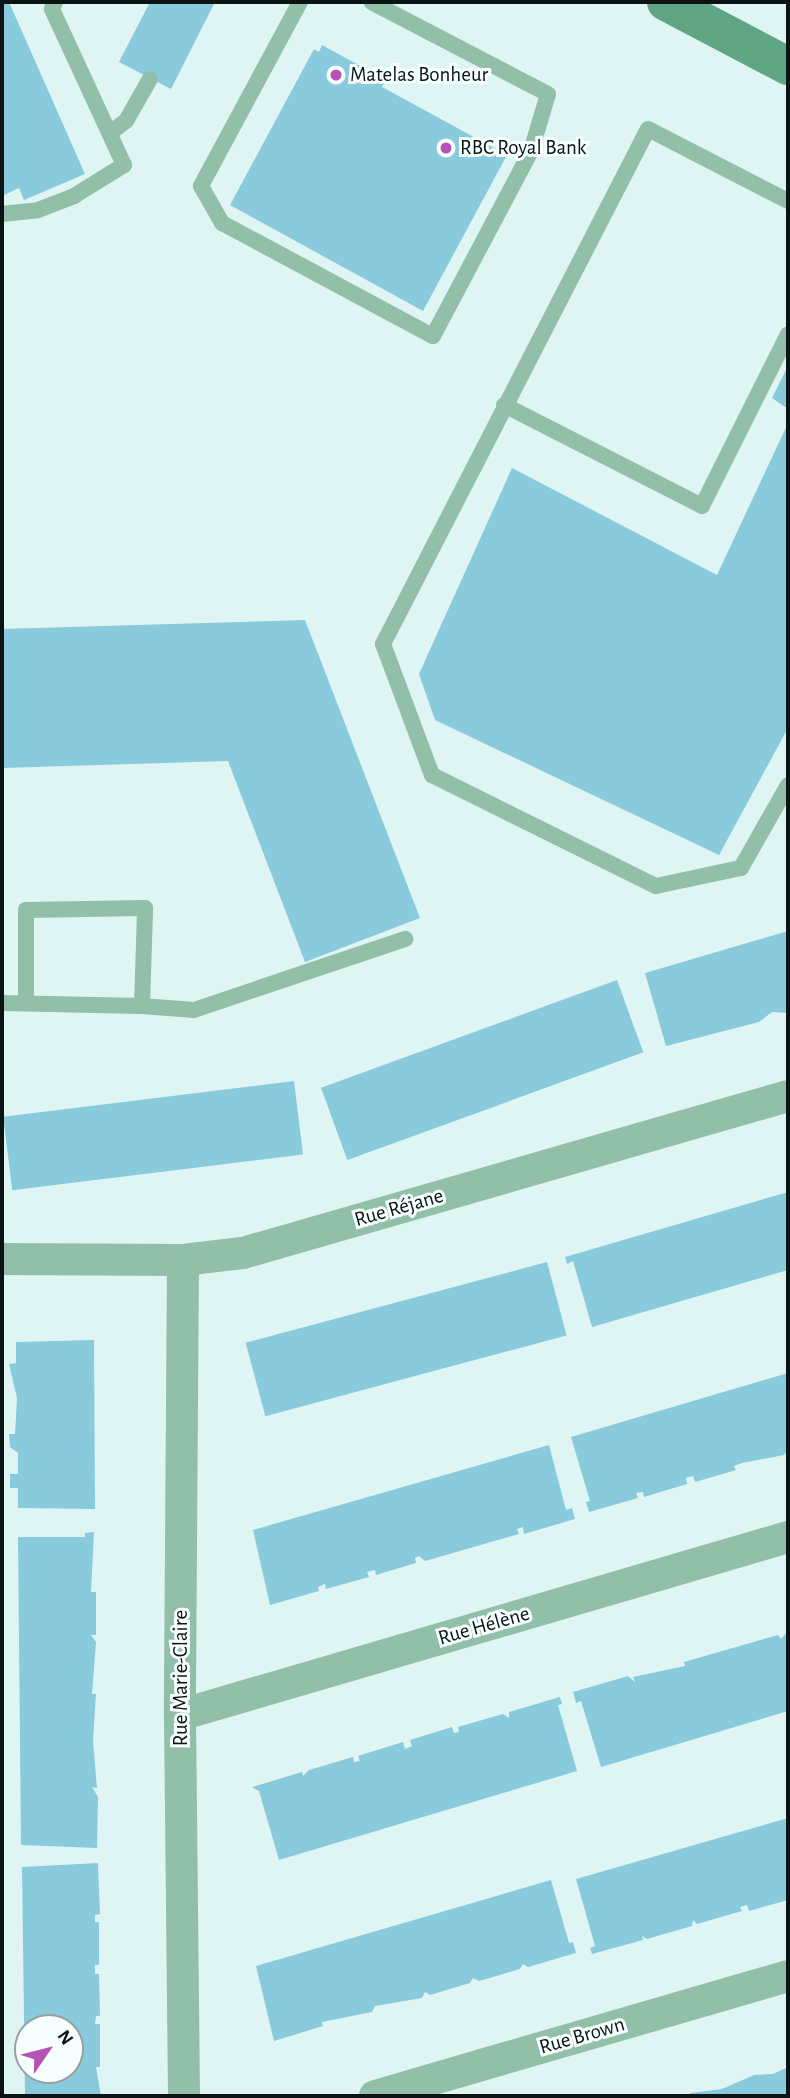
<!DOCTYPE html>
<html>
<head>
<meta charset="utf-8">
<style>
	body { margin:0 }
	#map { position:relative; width:790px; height:2098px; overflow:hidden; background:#dff5f3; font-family:"Alegreya Sans",sans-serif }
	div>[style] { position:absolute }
	.building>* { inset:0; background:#89cadc; transform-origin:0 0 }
	.service>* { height:16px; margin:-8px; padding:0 8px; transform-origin:8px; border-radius:8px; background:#92bfa7 }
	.minor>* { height:32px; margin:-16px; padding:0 16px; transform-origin:16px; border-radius:16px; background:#92bfa7 }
	.secondary>* { height:38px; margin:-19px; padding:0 19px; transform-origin:19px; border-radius:19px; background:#60a684 }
	.dots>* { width:19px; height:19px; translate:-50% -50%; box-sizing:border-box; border:4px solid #f6fffe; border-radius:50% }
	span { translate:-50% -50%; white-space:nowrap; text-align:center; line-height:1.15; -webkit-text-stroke:6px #f6fffe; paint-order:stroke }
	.poi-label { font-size:21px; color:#0c1413 }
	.left { translate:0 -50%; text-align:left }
	.street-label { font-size:21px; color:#0c1413 }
	.frame { position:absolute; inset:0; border:4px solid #0c1413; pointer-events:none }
	.north { position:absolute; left:14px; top:2014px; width:70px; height:70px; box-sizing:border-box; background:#f6fffe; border:2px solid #98a1a0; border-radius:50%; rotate:55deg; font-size:19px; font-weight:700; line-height:28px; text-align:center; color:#0c1413 }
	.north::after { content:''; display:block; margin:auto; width:24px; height:32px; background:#b651b5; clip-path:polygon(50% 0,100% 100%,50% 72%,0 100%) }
</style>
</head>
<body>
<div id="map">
	<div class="building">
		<i style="clip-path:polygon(2px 2px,9px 2px,85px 174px,24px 200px,19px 188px,2px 196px)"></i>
		<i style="clip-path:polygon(150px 2px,215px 2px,171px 89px,119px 62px)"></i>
		<i style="clip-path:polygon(322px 45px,386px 80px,382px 87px,507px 155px,423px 311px,230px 205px,314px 49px,319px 52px)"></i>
		<i style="clip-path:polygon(788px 366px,788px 409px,772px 398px)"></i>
		<i style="clip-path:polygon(788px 423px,788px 728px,719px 855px,435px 720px,419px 674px,512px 468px,717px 575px)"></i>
		<i style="clip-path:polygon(305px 620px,420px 918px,305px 962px,228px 761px,2px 768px,2px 629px)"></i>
		<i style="clip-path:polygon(788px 931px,788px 1013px,772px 1012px,759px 1022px,666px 1046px,645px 973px)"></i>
		<i style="left:617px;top:980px;width:77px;height:315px;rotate:70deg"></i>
		<i style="left:294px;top:1081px;width:74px;height:293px;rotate:83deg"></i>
		<i style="clip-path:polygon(788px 1192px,788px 1270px,592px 1327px,573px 1261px,567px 1264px,565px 1257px)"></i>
		<i style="left:547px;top:1262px;width:76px;height:312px;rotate:75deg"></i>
		<i style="clip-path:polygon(94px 1340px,95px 1509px,18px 1508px,18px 1488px,10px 1488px,10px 1474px,18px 1474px,18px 1453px,10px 1447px,9px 1434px,15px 1434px,17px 1398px,9px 1364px,16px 1363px,16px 1342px)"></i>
		<i style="clip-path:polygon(788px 1373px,788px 1450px,784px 1455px,742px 1463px,734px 1466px,736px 1470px,695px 1482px,693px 1476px,686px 1478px,687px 1484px,644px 1497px,643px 1492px,636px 1493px,638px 1498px,589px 1512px,586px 1502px,590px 1501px,571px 1437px)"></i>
		<i style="clip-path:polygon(549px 1445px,566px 1510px,572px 1508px,575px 1519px,524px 1534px,523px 1527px,517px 1529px,519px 1534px,425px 1561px,419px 1556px,415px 1558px,416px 1563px,376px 1575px,375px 1570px,367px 1572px,369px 1577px,326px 1589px,325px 1584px,318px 1587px,319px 1591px,270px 1605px,253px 1530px)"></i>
		<i style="clip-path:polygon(94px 1532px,91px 1592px,96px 1592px,96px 1635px,91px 1635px,96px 1642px,92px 1694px,96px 1694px,93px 1741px,97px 1788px,92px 1787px,98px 1797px,97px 1848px,21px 1845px,18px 1537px,85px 1537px,85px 1533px)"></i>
		<i style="clip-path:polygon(788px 1631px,788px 1711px,601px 1767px,581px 1701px,576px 1703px,573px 1692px,628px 1676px,635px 1682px,633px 1677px,685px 1666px,684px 1662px,778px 1635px,781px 1639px)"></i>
		<i style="clip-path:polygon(560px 1697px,562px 1704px,558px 1705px,577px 1771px,279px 1860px,259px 1791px,252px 1787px,302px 1772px,303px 1776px,309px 1770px,353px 1757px,354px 1762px,360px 1761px,358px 1756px,403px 1742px,405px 1749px,412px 1746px,410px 1740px,452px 1727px,454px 1733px,459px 1732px,458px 1727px,503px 1714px,509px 1718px,509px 1712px)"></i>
		<i style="clip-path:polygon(788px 1818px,788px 1900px,749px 1911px,747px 1905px,740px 1907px,742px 1911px,697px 1924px,693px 1920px,692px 1926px,647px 1939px,642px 1936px,643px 1940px,592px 1954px,590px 1948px,595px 1946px,576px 1879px)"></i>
		<i style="clip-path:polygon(evenodd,98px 1863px,100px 1914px,95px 1915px,95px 1922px,99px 1922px,99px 1965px,95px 1965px,95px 1974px,99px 1974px,100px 2016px,96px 2016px,95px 2024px,100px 2024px,100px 2067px,96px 2067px,101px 2096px,25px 2096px,22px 1867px,98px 1863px,28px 2028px,70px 2028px,70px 2070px,28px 2070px,28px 2028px)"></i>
		<i style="clip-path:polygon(551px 1880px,569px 1943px,573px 1942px,576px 1953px,528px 1967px,523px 1964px,520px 1969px,479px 1981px,473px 1978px,470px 1983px,430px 1995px,425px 1992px,422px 1998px,375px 2006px,372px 2012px,322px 2022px,323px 2026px,274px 2041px,256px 1966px)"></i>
		<i style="clip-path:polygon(788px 2067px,788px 2096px,691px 2096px,690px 2093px,722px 2089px,754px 2075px,773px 2074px)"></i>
	</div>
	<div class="service">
		<i style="left:300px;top:2px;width:209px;rotate:118.3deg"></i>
		<i style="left:201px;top:186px;width:43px;rotate:60.4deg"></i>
		<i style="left:222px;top:223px;width:239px;rotate:28.2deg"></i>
		<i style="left:433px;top:336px;width:209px;rotate:-62.1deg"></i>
		<i style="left:531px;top:151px;width:59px;rotate:-73.4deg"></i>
		<i style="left:548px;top:94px;width:199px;rotate:-152.5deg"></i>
		<i style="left:110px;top:133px;width:20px;rotate:-37deg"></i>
		<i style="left:126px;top:121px;width:48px;rotate:-60.3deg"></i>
		<i style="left:788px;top:201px;width:157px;rotate:-152.8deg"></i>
		<i style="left:648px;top:129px;width:579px;rotate:117.23deg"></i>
		<i style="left:383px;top:644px;width:140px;rotate:69.5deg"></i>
		<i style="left:432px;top:775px;width:250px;rotate:26.4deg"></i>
		<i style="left:656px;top:886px;width:87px;rotate:-12deg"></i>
		<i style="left:741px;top:868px;width:95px;rotate:-60.5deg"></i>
		<i style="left:2px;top:214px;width:36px;rotate:-6deg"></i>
		<i style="left:38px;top:210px;width:39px;rotate:-21deg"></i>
		<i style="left:74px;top:196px;width:59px;rotate:-31.8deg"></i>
		<i style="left:124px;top:165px;width:172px;rotate:-114.8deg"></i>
		<i style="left:52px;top:9px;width:8px;rotate:-67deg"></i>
		<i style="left:504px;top:405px;width:222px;rotate:27deg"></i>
		<i style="left:702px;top:506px;width:192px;rotate:-63.4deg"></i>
		<i style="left:2px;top:1003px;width:140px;rotate:1.2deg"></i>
		<i style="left:142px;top:1006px;width:98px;rotate:-88.2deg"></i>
		<i style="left:145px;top:908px;width:119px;rotate:179deg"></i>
		<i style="left:26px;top:910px;width:92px;rotate:90deg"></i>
		<i style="left:142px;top:1006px;width:52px;rotate:4.4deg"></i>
		<i style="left:194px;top:1010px;width:223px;rotate:-18.6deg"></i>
	</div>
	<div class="minor">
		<i style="left:2px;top:1259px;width:181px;rotate:0.3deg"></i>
		<i style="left:183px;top:1260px;width:60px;rotate:-6.7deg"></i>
		<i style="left:243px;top:1253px;width:567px;rotate:-16.07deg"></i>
		<i style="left:183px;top:1260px;width:455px;rotate:90.4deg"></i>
		<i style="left:180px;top:1715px;width:381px;rotate:89.4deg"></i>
		<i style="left:180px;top:1715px;width:634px;rotate:-16.32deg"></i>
		<i style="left:375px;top:2096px;width:430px;rotate:-16.2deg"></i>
	</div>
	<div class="secondary">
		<i style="left:666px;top:2px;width:138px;rotate:27.7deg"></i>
	</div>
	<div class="dots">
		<i style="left:336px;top:75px;background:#b651b5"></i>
		<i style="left:446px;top:148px;background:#b651b5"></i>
	</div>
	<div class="poi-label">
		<span class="left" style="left:350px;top:75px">Matelas Bonheur</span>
		<span class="left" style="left:460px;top:148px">RBC Royal Bank</span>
	</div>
	<div class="street-label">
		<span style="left:399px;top:1208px;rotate:-16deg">Rue Réjane</span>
		<span style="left:484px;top:1626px;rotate:-16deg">Rue Hélène</span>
		<span style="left:181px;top:1678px;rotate:-90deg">Rue Marie-Claire</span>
		<span style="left:582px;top:2036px;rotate:-16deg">Rue Brown</span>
	</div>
	<div class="frame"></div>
	<div class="north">N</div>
</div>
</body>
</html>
